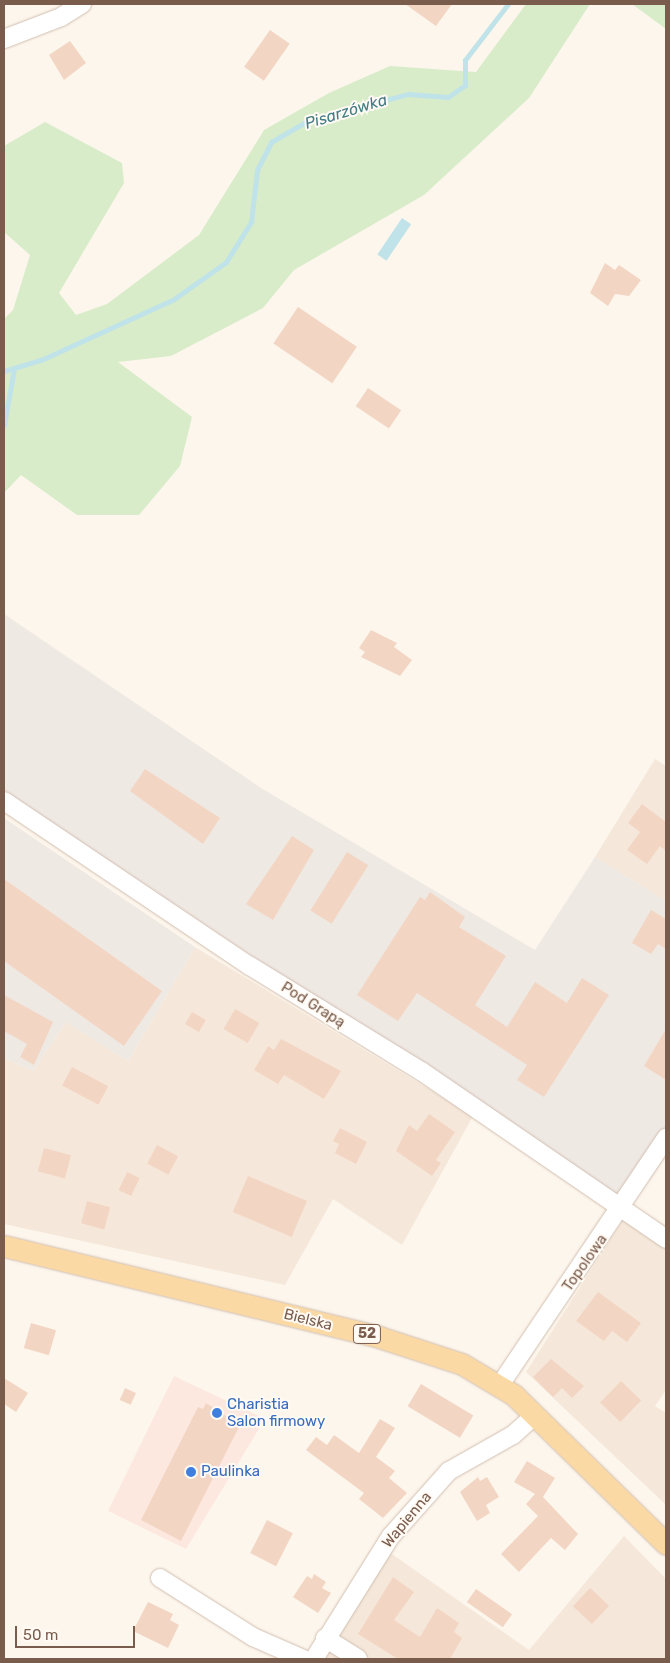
<!DOCTYPE html>
<html>
<head>
<meta charset="utf-8">
<style>
	body { margin:0 }
	#map { position:relative; width:670px; height:1663px; overflow:hidden; background:#fdf6ec; font-family:Rubik,sans-serif }
	div>[style] { position:absolute }
	.residential>* { inset:0; background:#f5e8da }
	.commercial>* { inset:0; background:#fde8e0 }
	.industrial>* { inset:0; background:#efe9e4 }
	.green>* { inset:0; background:#d8ecc9 }
	.water>* { inset:0; background:#bfe3e8; transform-origin:0 0 }
	.stream>* { height:5px; margin:-2.5px; padding:0 2.5px; transform-origin:2.5px; border-radius:2.5px; background:#bfe3e8 }
	.building>* { inset:0; background:#f3d5c3; transform-origin:0 0 }
	.roads { filter:drop-shadow(0 0 1px #d1beb0) drop-shadow(0 0 1px #d1beb0) }
	.minor>* { height:18px; margin:-9px; padding:0 9px; transform-origin:9px; border-radius:9px; background:#fff }
	.major>* { height:21px; margin:-10.5px; padding:0 10.5px; transform-origin:10.5px; border-radius:10.5px; background:#fbd9a5 }
	.dots>* { width:14px; height:14px; translate:-50% -50%; box-sizing:border-box; border:2px solid #fffaf3; border-radius:50% }
	span { translate:-50% -50%; white-space:nowrap; text-align:center; line-height:1.15; -webkit-text-stroke:4px #fffaf3; paint-order:stroke }
	.shield-label span { padding:1px 4px; background:#fffaf3; border:1px solid; border-radius:4px; -webkit-text-stroke-width:0 }
	.shield-label { font-size:14px; color:#7a5c4d; font-weight:700 }
	.street-label { font-size:15px; color:#7a5c4d }
	.shop-label { font-size:15px; color:#366cbe }
	.left { translate:0 -50%; text-align:left }
	.water-label { font-size:16px; color:#437c86; font-style:italic }
	.frame { position:absolute; inset:0; border:5px solid #7a5c4d; pointer-events:none }
	.scale { position:absolute; left:15px; top:1626px; width:120px; height:22px; box-sizing:border-box; border:2px solid #7a5c4d; border-top:0; padding-left:6px; font-size:15px; line-height:18px; white-space:nowrap; color:#7a5c4d; -webkit-text-stroke:4px #fffaf3; paint-order:stroke }
</style>
</head>
<body>
<div id="map">
	<div class="residential">
		<i style="clip-path:polygon(655px 759px,666px 766px,666px 901px,595px 857px)"></i>
		<i style="clip-path:polygon(195px 947px,473px 1116px,402px 1245px,333px 1199px,285px 1285px,4px 1224px,4px 1058px,33px 1071px,66px 1022px,128px 1061px)"></i>
		<i style="clip-path:polygon(624px 1218px,666px 1247px,666px 1390px,655px 1406px,666px 1413px,666px 1505px,526px 1372px)"></i>
		<i style="clip-path:polygon(624px 1536px,666px 1579px,666px 1659px,325px 1659px,354px 1602px,389px 1552px,529px 1650px)"></i>
	</div>
	<div class="commercial">
		<i style="clip-path:polygon(174px 1376px,265px 1419px,186px 1549px,108px 1511px)"></i>
	</div>
	<div class="industrial">
		<i style="clip-path:polygon(4px 614px,261px 788px,535px 950px,595px 857px,666px 901px,666px 1128px,621px 1202px,4px 791px)"></i>
		<i style="clip-path:polygon(4px 818px,195px 947px,128px 1061px,66px 1022px,33px 1071px,4px 1058px)"></i>
	</div>
	<div class="green">
		<i style="clip-path:polygon(526px 4px,590px 4px,529px 98px,424px 195px,294px 270px,263px 308px,171px 356px,118px 362px,192px 417px,180px 466px,139px 515px,77px 515px,21px 475px,4px 493px,4px 319px,13px 310px,30px 255px,4px 232px,4px 146px,45px 122px,122px 163px,124px 183px,59px 293px,76px 315px,107px 304px,199px 235px,264px 130px,329px 93px,390px 66px,476px 72px)"></i>
		<i style="clip-path:polygon(632px 4px,666px 4px,666px 29px)"></i>
	</div>
	<div class="water">
		<i style="left:402px;top:218px;width:11px;height:44px;rotate:34deg"></i>
	</div>
	<div class="stream">
		<i style="left:4px;top:371px;width:39px;rotate:-17deg"></i>
		<i style="left:41px;top:360px;width:146px;rotate:-24.6deg"></i>
		<i style="left:174px;top:299px;width:64px;rotate:-35.4deg"></i>
		<i style="left:226px;top:262px;width:47px;rotate:-58deg"></i>
		<i style="left:251px;top:222px;width:52px;rotate:-83.4deg"></i>
		<i style="left:257px;top:170px;width:31px;rotate:-63deg"></i>
		<i style="left:271px;top:142px;width:44px;rotate:-30.1deg"></i>
		<i style="left:309px;top:120px;width:102px;rotate:-14.7deg"></i>
		<i style="left:408px;top:94px;width:40px;rotate:4.3deg"></i>
		<i style="left:448px;top:97px;width:21px;rotate:-35deg"></i>
		<i style="left:465px;top:85px;width:25px;rotate:-90deg"></i>
		<i style="left:465px;top:60px;width:71px;rotate:-52.5deg"></i>
		<i style="left:4px;top:425px;width:58px;rotate:-80deg"></i>
	</div>
	<div class="building">
		<i style="clip-path:polygon(405px 4px,452px 4px,436px 26px)"></i>
		<i style="left:270px;top:30px;width:24px;height:45px;rotate:35deg"></i>
		<i style="clip-path:polygon(70px 41px,86px 63px,64px 80px,49px 55px)"></i>
		<i style="clip-path:polygon(605px 263px,615px 270px,619px 265px,641px 280px,629px 296px,615px 294px,608px 306px,590px 293px)"></i>
		<i style="left:298px;top:307px;width:71px;height:44px;rotate:34deg"></i>
		<i style="left:368px;top:388px;width:40px;height:22px;rotate:34deg"></i>
		<i style="clip-path:polygon(371px 630px,397px 643px,394px 647px,412px 660px,400px 676px,361px 657px,365px 652px,359px 648px)"></i>
		<i style="clip-path:polygon(145px 769px,220px 818px,203px 844px,130px 791px)"></i>
		<i style="clip-path:polygon(642px 804px,666px 822px,666px 851px,660px 846px,647px 864px,627px 850px,640px 832px,628px 823px)"></i>
		<i style="clip-path:polygon(292px 836px,314px 850px,273px 920px,246px 904px)"></i>
		<i style="left:347px;top:852px;width:25px;height:69px;rotate:32deg"></i>
		<i style="clip-path:polygon(4px 879px,162px 991px,124px 1046px,4px 961px)"></i>
		<i style="clip-path:polygon(430px 892px,465px 917px,459px 927px,506px 956px,475px 1005px,507px 1027px,535px 982px,567px 1003px,582px 978px,609px 995px,544px 1097px,517px 1080px,527px 1065px,417px 993px,398px 1021px,357px 995px,420px 897px,425px 900px)"></i>
		<i style="clip-path:polygon(651px 910px,666px 919px,666px 949px,658px 944px,651px 954px,632px 943px)"></i>
		<i style="clip-path:polygon(4px 995px,53px 1022px,34px 1065px,20px 1057px,27px 1044px,4px 1031px)"></i>
		<i style="left:235px;top:1009px;width:28px;height:23px;rotate:30deg"></i>
		<i style="left:192px;top:1012px;width:16px;height:14px;rotate:30deg"></i>
		<i style="clip-path:polygon(666px 1029px,666px 1080px,644px 1066px)"></i>
		<i style="clip-path:polygon(281px 1039px,341px 1071px,324px 1099px,284px 1075px,278px 1084px,254px 1070px,268px 1046px,274px 1050px)"></i>
		<i style="left:72px;top:1067px;width:41px;height:21px;rotate:28deg"></i>
		<i style="clip-path:polygon(429px 1114px,455px 1132px,436px 1160px,441px 1163px,432px 1176px,396px 1151px,409px 1125px,417px 1131px)"></i>
		<i style="clip-path:polygon(340px 1128px,367px 1142px,356px 1164px,335px 1153px,339px 1144px,333px 1141px)"></i>
		<i style="left:157px;top:1145px;width:24px;height:21px;rotate:28deg"></i>
		<i style="left:44px;top:1148px;width:28px;height:24px;rotate:15deg"></i>
		<i style="left:127px;top:1172px;width:14px;height:20px;rotate:25deg"></i>
		<i style="left:248px;top:1176px;width:64px;height:39px;rotate:23deg"></i>
		<i style="left:87px;top:1201px;width:24px;height:23px;rotate:15deg"></i>
		<i style="clip-path:polygon(598px 1292px,641px 1323px,627px 1342px,612px 1331px,604px 1341px,576px 1321px)"></i>
		<i style="left:31px;top:1323px;width:26px;height:26px;rotate:16deg"></i>
		<i style="clip-path:polygon(551px 1359px,584px 1386px,572px 1398px,562px 1388px,553px 1397px,533px 1377px)"></i>
		<i style="clip-path:polygon(4px 1378px,28px 1393px,16px 1412px,4px 1404px)"></i>
		<i style="left:621px;top:1381px;width:28px;height:30px;rotate:44deg"></i>
		<i style="left:421px;top:1384px;width:61px;height:26px;rotate:31deg"></i>
		<i style="left:125px;top:1388px;width:12px;height:13px;rotate:24deg"></i>
		<i style="clip-path:polygon(206px 1403px,240px 1425px,181px 1541px,141px 1520px,198px 1407px,203px 1409px)"></i>
		<i style="clip-path:polygon(380px 1419px,395px 1428px,376px 1457px,395px 1471px,389px 1478px,407px 1493px,383px 1518px,359px 1499px,364px 1493px,306px 1450px,316px 1437px,327px 1445px,334px 1435px,359px 1453px)"></i>
		<i style="clip-path:polygon(527px 1461px,555px 1478px,543px 1497px,578px 1534px,565px 1550px,551px 1538px,519px 1572px,501px 1554px,538px 1516px,526px 1504px,535px 1494px,514px 1482px)"></i>
		<i style="clip-path:polygon(478px 1477px,480px 1481px,487px 1477px,499px 1497px,486px 1505px,490px 1513px,477px 1521px,460px 1492px)"></i>
		<i style="left:267px;top:1520px;width:29px;height:37px;rotate:27deg"></i>
		<i style="clip-path:polygon(314px 1574px,326px 1582px,322px 1588px,331px 1593px,318px 1613px,293px 1597px,307px 1576px,312px 1579px)"></i>
		<i style="clip-path:polygon(393px 1577px,414px 1592px,394px 1620px,420px 1637px,437px 1608px,459px 1623px,454px 1632px,462px 1638px,450px 1659px,398px 1659px,358px 1634px)"></i>
		<i style="left:590px;top:1588px;width:26px;height:25px;rotate:43deg"></i>
		<i style="left:476px;top:1589px;width:44px;height:16px;rotate:35deg"></i>
		<i style="clip-path:polygon(148px 1602px,173px 1614px,170px 1620px,179px 1625px,168px 1648px,133px 1631px)"></i>
	</div>
	<div class="roads">
		<div class="minor">
			<i style="left:4px;top:39px;width:61px;rotate:-21.1deg"></i>
			<i style="left:61px;top:17px;width:25px;rotate:-32deg"></i>
			<i style="left:4px;top:801px;width:296px;rotate:33.9deg"></i>
			<i style="left:250px;top:966px;width:201px;rotate:31.6deg"></i>
			<i style="left:421px;top:1071px;width:297px;rotate:34.4deg"></i>
			<i style="left:500px;top:1385px;width:298px;rotate:-56.1deg"></i>
			<i style="left:160px;top:1578px;width:110px;rotate:32.4deg"></i>
			<i style="left:253px;top:1637px;width:55px;rotate:23.7deg"></i>
			<i style="left:325px;top:1638px;width:39px;rotate:32deg"></i>
			<i style="left:314px;top:1659px;width:145px;rotate:-58deg"></i>
			<i style="left:391px;top:1536px;width:87px;rotate:-48.3deg"></i>
			<i style="left:449px;top:1471px;width:73px;rotate:-29.4deg"></i>
			<i style="left:513px;top:1435px;width:30px;rotate:-42deg"></i>
		</div>
		<div class="major">
			<i style="left:4px;top:1246px;width:386px;rotate:13.6deg"></i>
			<i style="left:379px;top:1337px;width:87px;rotate:18deg"></i>
			<i style="left:462px;top:1364px;width:61px;rotate:30.8deg"></i>
			<i style="left:514px;top:1395px;width:213px;rotate:44.4deg"></i>
		</div>
	</div>
	<div class="dots">
		<i style="left:217px;top:1413px;background:#3f7fe0"></i>
		<i style="left:191px;top:1472px;background:#3f7fe0"></i>
	</div>
	<div class="shield-label">
		<span style="left:367px;top:1334px">52</span>
	</div>
	<div class="street-label">
		<span style="left:313px;top:1005px;rotate:32deg">Pod Grapą</span>
		<span style="left:585px;top:1263px;rotate:-55deg">Topolowa</span>
		<span style="left:308px;top:1320px;rotate:14deg">Bielska</span>
		<span style="left:407px;top:1520px;rotate:-50deg">Wapienna</span>
	</div>
	<div class="shop-label">
		<span class="left" style="left:227px;top:1413px">Charistia<br>Salon firmowy</span>
		<span class="left" style="left:201px;top:1472px">Paulinka</span>
	</div>
	<div class="water-label">
		<span style="left:346px;top:112px;rotate:-17deg">Pisarzówka</span>
	</div>
	<div class="frame"></div>
	<div class="scale">50 m</div>
</div>
</body>
</html>
